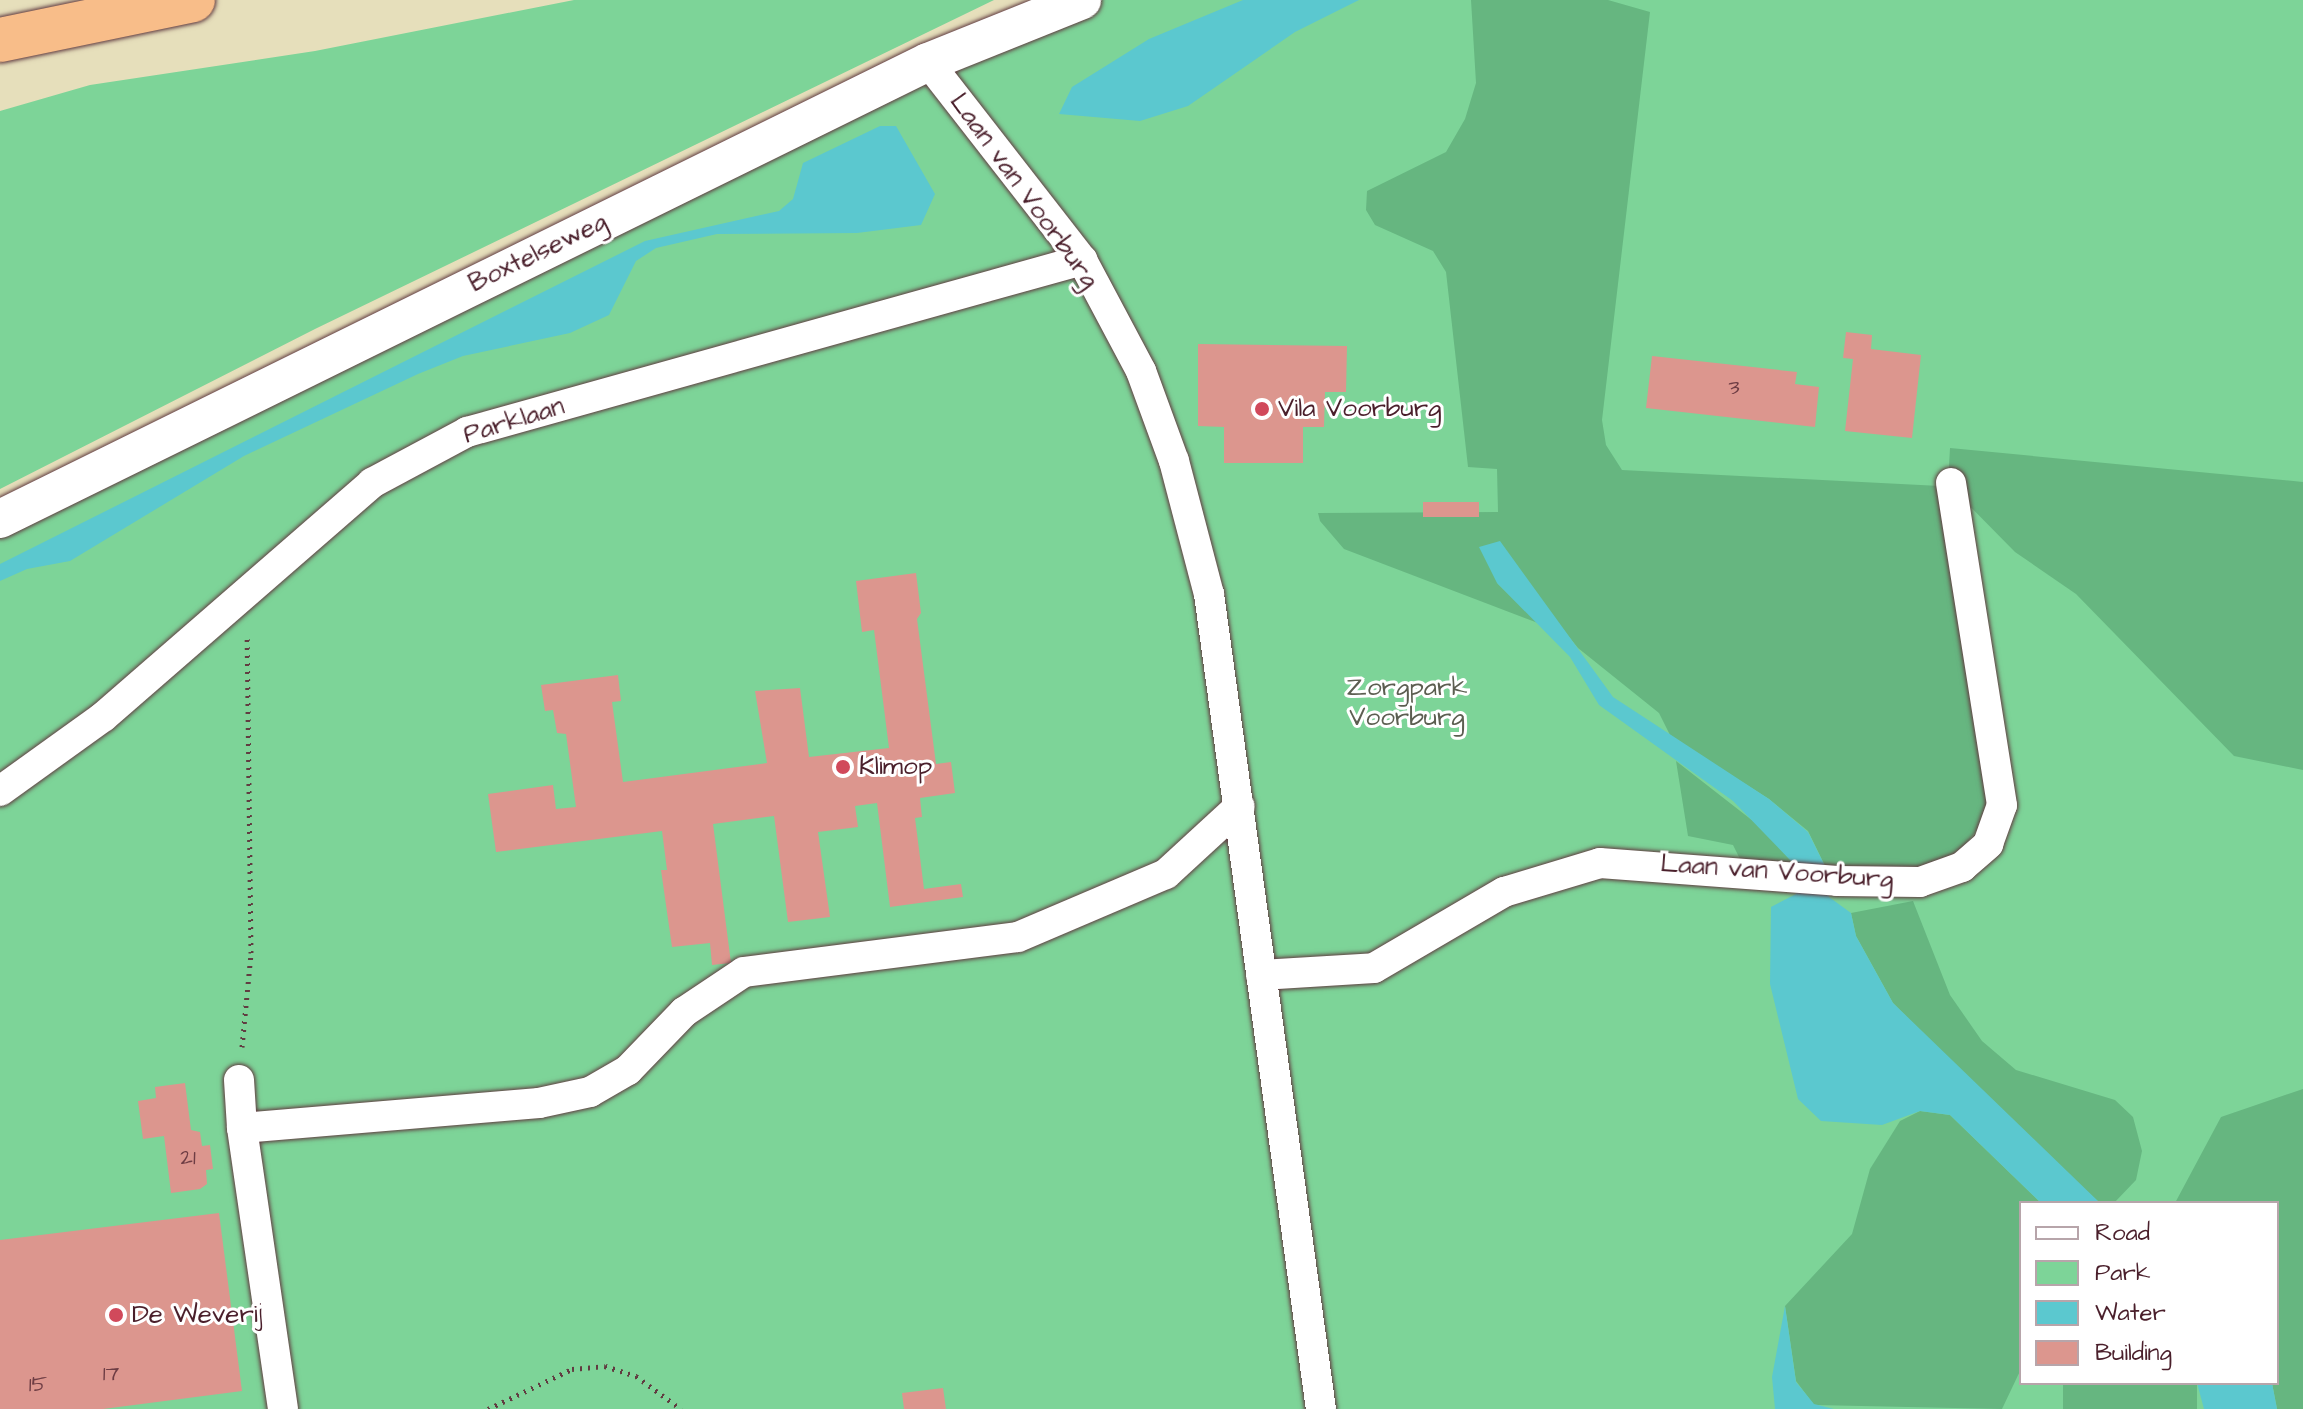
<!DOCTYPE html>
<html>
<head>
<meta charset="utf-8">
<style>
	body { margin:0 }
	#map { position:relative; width:2303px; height:1409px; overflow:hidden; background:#e6dfbb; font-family:"Architects Daughter",sans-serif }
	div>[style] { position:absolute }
	.green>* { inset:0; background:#7dd498 }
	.forest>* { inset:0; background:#66b680; transform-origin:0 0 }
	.water>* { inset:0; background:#5bc8cf }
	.building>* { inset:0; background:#dc968e; transform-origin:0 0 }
	.path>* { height:5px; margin-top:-2.5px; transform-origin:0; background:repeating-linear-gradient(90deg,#613c41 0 2px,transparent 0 8px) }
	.roads { filter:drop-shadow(0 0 2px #613c41) drop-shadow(0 0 2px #613c41) }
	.minor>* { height:30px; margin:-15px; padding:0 15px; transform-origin:15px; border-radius:15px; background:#fff }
	.tertiary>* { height:38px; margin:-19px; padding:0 19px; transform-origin:19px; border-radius:19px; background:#fff }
	.motorway>* { height:44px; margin:-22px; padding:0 22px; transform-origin:22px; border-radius:22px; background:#f8bd89 }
	.dots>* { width:22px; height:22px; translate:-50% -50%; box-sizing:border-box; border:4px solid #fff; border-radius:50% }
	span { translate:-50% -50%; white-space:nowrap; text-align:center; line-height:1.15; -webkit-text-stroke:6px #fff; paint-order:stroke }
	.number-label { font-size:22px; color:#6e3d44 }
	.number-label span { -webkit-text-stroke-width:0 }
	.street-label { font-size:26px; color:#4a1f2b }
	.poi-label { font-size:26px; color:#4a1f2b }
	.left { translate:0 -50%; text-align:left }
	.park-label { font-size:26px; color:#5c5e51 }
	.legend { position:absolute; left:2019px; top:1201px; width:260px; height:184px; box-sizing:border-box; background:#fff; border:2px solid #b7a5aa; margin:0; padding:10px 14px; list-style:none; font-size:24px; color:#4a1f2b }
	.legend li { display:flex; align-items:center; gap:16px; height:40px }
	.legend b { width:40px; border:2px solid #b7a5aa }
</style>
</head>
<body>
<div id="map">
	<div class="green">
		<i style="clip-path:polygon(574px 0,994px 0,315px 329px,0 489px,0 111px,90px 85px,315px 51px)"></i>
		<i style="clip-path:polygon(evenodd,1082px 0,2303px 0,2303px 1409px,0 1409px,0 519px,1082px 0,2021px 1203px,2277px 1203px,2277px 1383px,2021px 1383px,2021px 1203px)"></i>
	</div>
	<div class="forest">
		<i style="clip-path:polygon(1471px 0,1608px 0,1650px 12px,1602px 420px,1606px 445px,1622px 470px,1940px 486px,1988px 797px,1981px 825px,1963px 847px,1938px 864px,1911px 870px,1826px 868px,1808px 831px,1769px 799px,1671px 737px,1659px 713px,1578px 648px,1540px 601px,1497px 583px,1538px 623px,1344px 549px,1320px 521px,1318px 513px,1498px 512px,1497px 469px,1468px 467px,1446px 272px,1433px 251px,1375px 225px,1366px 210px,1367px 191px,1446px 152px,1465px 119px,1476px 83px)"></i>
		<i style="clip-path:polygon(1950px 448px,2303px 482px,2303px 770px,2234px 756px,2076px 594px,2015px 552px,1948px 484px)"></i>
		<i style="clip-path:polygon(1676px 761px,1762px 828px,1792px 862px,1795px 877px,1740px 859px,1733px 845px,1688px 836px)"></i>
		<i style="clip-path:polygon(1913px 901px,1950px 995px,1982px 1041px,2016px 1070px,2115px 1100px,2133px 1117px,2142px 1151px,2136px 1180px,2114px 1203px,2100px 1203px,2022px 1133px,1893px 1003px,1856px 936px,1851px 913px)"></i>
		<i style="clip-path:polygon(2303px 1089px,2303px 1409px,2277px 1409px,2272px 1383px,2277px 1383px,2277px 1203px,2175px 1203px,2221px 1117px)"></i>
		<i style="clip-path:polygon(1920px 1111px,1950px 1115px,2041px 1203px,2021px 1203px,2021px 1369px,2002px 1409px,1814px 1405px,1796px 1381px,1785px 1306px,1852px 1234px,1870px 1169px,1900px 1121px)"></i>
		<i style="left:2063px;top:1383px;width:134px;height:28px"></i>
	</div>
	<div class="water">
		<i style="clip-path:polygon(1243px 0,1359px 0,1295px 32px,1188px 106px,1140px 121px,1059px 114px,1072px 87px,1149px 39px)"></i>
		<i style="clip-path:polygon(880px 126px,896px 126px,935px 194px,921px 225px,857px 233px,717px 234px,656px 248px,636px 261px,609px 315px,570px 333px,463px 356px,418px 374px,244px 456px,70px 561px,27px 569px,0 581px,0 564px,645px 241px,779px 211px,793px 199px,803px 163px)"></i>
		<i style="clip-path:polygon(1500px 541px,1613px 697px,1769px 799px,1808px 832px,1826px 868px,1829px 897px,1851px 913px,1856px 936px,1893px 1003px,2100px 1203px,2041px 1203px,1950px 1115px,1920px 1111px,1882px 1125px,1821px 1121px,1798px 1099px,1770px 984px,1771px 907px,1796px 894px,1792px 862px,1733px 801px,1599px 705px,1570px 657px,1497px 583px,1479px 547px)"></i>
		<i style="clip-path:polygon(1785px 1306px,1796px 1382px,1814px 1404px,1834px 1409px,1775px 1409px,1772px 1377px)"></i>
		<i style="clip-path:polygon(2197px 1383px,2272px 1383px,2277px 1409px,2204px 1409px)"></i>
	</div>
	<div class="building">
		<i style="clip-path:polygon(1846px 332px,1872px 335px,1871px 349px,1921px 355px,1912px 438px,1845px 431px,1853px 359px,1843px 358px)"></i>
		<i style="clip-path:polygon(1198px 344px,1347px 346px,1346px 392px,1325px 392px,1324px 427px,1303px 427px,1303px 463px,1224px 463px,1224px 427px,1198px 426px)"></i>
		<i style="clip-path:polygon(1652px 356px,1797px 372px,1795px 384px,1819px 387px,1815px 427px,1646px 408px)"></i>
		<i style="left:1423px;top:502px;width:56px;height:15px"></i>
		<i style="clip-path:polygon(916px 573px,921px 613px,917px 619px,936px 764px,951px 762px,955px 793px,920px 798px,922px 817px,915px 818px,924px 889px,961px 884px,963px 897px,890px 907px,877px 803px,855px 806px,858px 827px,818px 832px,830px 917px,788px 922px,774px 816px,713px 824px,731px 963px,712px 965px,710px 943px,672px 947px,661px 870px,667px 870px,662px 831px,496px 852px,488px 794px,553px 785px,556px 809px,576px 807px,566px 734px,557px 733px,553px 710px,545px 711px,541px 685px,618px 675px,621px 701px,612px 702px,623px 782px,767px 763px,755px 691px,800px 688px,809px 757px,889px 748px,874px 630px,862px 632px,856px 581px)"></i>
		<i style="clip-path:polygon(185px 1083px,191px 1130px,200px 1132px,202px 1146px,210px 1145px,213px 1169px,206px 1170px,207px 1184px,200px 1189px,171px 1193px,164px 1136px,143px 1139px,138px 1101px,156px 1098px,155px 1087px)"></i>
		<i style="clip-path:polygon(219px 1213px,242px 1391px,103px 1409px,0 1409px,0 1240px)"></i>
		<i style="clip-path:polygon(943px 1388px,946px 1409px,904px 1409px,902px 1393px)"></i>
	</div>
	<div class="path">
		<i style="left:242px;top:1047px;width:94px;rotate:-84.5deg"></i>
		<i style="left:251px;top:953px;width:315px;rotate:-90.7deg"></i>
		<i style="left:488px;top:1409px;width:93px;rotate:-25.5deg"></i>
		<i style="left:572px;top:1369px;width:33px;rotate:-5deg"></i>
		<i style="left:605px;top:1366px;width:33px;rotate:18deg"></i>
		<i style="left:636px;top:1376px;width:56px;rotate:36.3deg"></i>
	</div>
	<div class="roads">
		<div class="minor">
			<i style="left:928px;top:62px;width:251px;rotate:52.1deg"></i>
			<i style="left:1082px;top:260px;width:126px;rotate:62deg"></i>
			<i style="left:1141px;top:371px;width:96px;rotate:69.9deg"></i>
			<i style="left:1174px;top:461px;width:138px;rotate:75.3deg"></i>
			<i style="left:1209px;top:594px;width:823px;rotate:82.18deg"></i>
			<i style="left:0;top:791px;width:127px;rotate:-35.7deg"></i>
			<i style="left:103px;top:717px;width:357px;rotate:-41deg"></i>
			<i style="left:372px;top:483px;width:108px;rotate:-28.2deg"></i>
			<i style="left:467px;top:432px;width:639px;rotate:-15.62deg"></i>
			<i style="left:1261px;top:975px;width:113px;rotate:-3.5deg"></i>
			<i style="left:1374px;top:968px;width:151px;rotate:-30.3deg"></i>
			<i style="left:1504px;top:892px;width:100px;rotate:-16.8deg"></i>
			<i style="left:1600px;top:863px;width:238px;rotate:4.3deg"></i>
			<i style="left:1837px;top:881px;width:83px;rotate:0.7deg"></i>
			<i style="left:1920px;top:882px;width:45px;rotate:-19.7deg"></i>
			<i style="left:1962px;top:867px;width:35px;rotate:-41deg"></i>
			<i style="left:1988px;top:844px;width:41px;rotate:-70.3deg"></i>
			<i style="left:2002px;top:805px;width:326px;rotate:-99deg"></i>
			<i style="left:239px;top:1080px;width:48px;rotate:86.4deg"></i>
			<i style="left:242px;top:1128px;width:298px;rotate:-4.8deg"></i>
			<i style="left:539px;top:1103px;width:52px;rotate:-12.2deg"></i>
			<i style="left:590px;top:1092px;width:44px;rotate:-30.1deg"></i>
			<i style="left:628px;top:1070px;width:81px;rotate:-46deg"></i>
			<i style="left:684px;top:1012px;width:72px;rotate:-33.7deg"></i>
			<i style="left:744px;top:972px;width:276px;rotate:-7.3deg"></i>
			<i style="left:1018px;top:937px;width:161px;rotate:-23.1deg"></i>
			<i style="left:1166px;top:874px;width:100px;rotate:-42.6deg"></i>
			<i style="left:242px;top:1128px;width:284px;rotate:81.7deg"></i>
		</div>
		<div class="tertiary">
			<i style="left:0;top:519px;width:1034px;rotate:-26.22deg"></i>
			<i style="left:928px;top:62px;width:166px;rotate:-21.9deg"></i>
		</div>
		<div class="motorway">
			<i style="left:0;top:40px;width:197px;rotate:-11.7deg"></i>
		</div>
	</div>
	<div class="dots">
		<i style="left:1262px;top:409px;background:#d1495b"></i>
		<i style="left:843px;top:767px;background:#d1495b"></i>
		<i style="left:116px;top:1315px;background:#d1495b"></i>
	</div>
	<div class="number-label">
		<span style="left:1734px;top:388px">3</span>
		<span style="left:188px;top:1158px">21</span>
		<span style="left:111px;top:1374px">17</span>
		<span style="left:38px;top:1385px">15</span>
	</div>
	<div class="street-label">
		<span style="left:1024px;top:191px;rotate:54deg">Laan van Voorburg</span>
		<span style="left:538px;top:253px;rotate:-26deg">Boxtelseweg</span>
		<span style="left:514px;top:421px;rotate:-17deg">Parklaan</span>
		<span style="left:1777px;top:872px;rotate:4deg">Laan van Voorburg</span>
	</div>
	<div class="poi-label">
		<span class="left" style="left:1278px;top:409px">Vila Voorburg</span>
		<span class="left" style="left:859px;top:767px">Klimop</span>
		<span class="left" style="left:132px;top:1315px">De Weverij</span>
	</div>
	<div class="park-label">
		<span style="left:1407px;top:703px">Zorgpark<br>Voorburg</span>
	</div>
	<ul class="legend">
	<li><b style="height:10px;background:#fff"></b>Road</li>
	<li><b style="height:22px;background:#7dd498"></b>Park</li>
	<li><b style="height:22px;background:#5bc8cf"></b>Water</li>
	<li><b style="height:22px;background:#dc968e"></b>Building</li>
	</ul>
</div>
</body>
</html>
